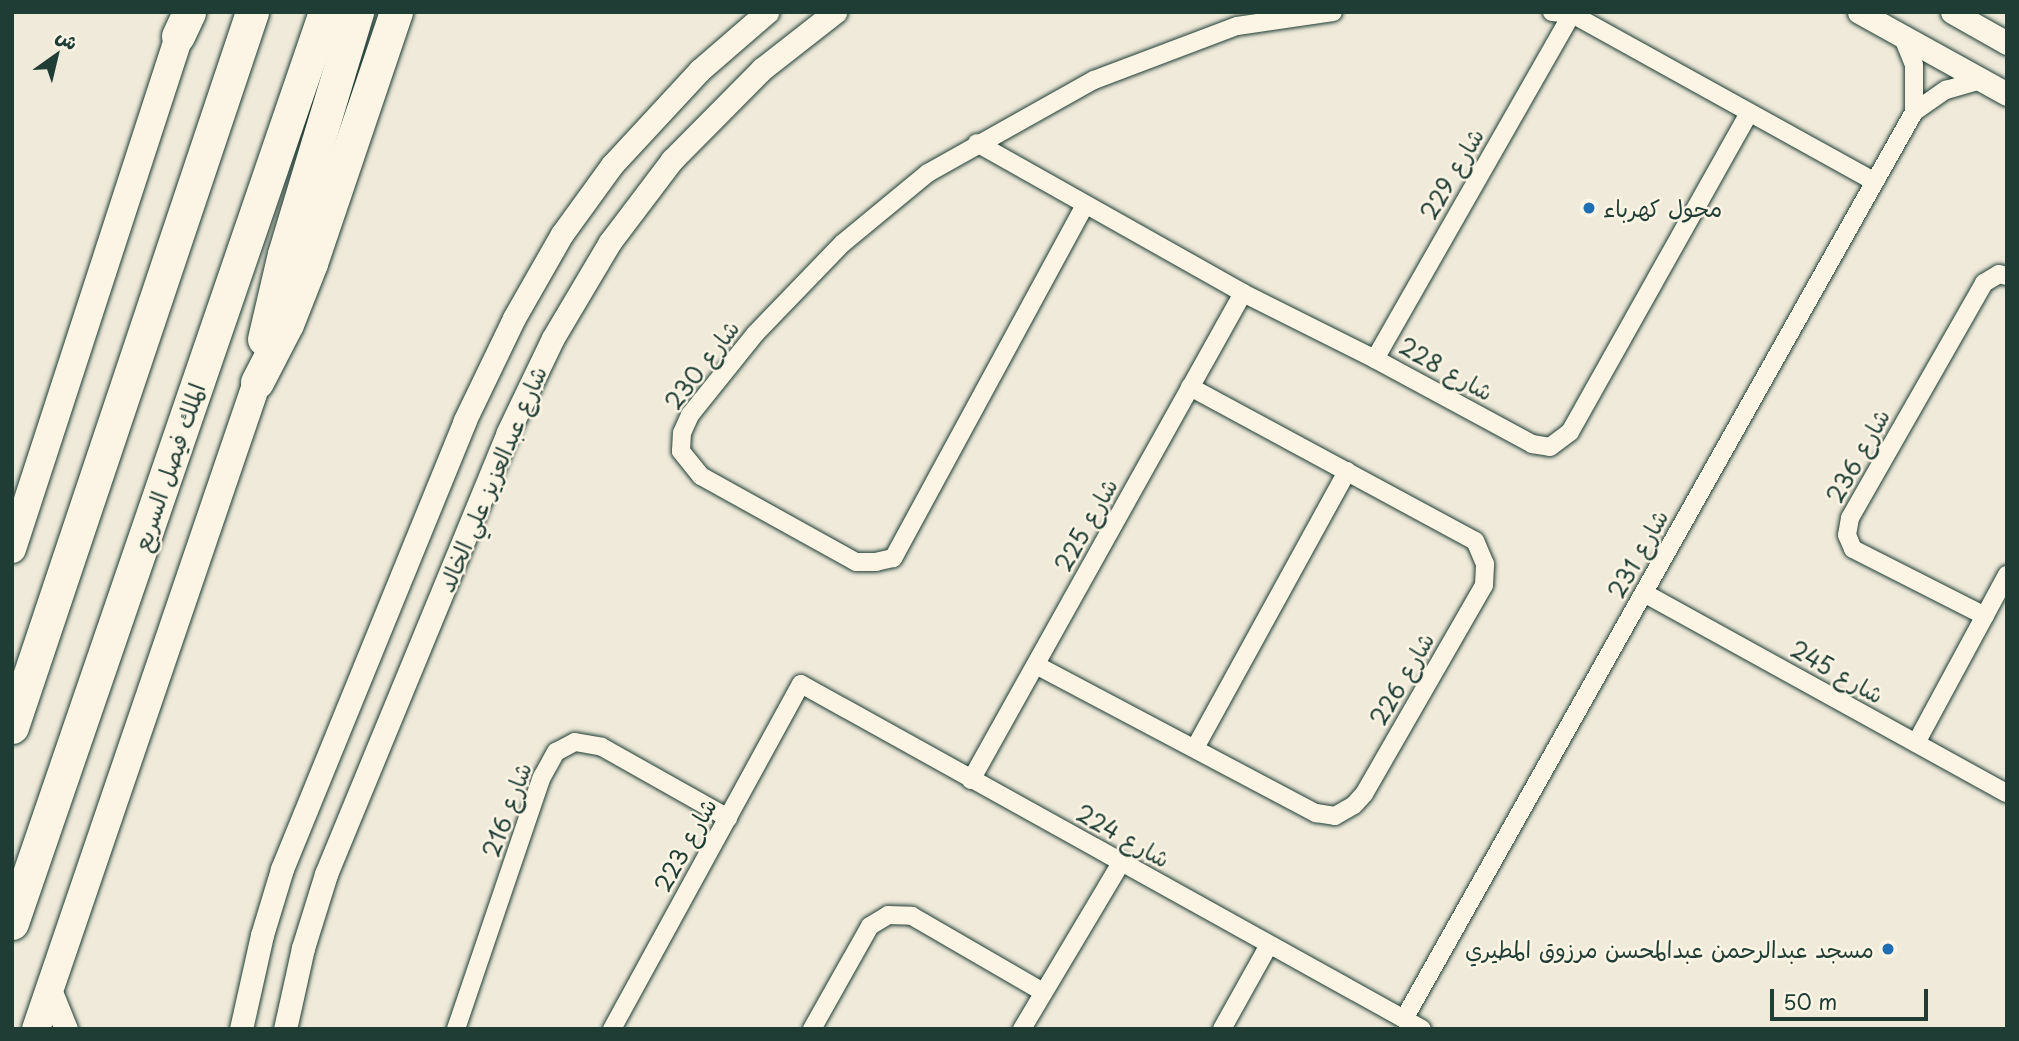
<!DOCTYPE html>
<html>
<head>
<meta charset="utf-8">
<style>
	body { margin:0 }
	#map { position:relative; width:2019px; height:1041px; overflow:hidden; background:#efeada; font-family:"Playpen Sans","Playpen Sans Arabic",sans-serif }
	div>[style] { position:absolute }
	.roads { filter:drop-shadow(0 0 2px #1f3d34) drop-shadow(0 0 2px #1f3d34) }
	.minor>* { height:18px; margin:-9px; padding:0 9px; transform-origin:9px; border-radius:9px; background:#fcf5e5 }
	.tertiary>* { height:23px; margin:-11.5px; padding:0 11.5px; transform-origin:11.5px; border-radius:11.5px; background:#fcf5e5 }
	.primary>* { height:28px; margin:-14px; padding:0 14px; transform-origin:14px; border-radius:14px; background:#fcf5e5 }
	.motorway>* { height:33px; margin:-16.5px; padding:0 16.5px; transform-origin:16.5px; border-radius:16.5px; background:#fcf5e5 }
	.dots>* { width:19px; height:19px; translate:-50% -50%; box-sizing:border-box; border:4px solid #fcf5e5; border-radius:50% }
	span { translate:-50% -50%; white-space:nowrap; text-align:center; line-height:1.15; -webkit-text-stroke:5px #fcf5e5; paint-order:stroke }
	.street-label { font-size:23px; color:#1f3d34 }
	.poi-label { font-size:23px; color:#1f3d34 }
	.left { translate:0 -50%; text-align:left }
	.right { translate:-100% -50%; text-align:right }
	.frame { position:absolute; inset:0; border:14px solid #1f3d34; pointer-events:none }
	.north { position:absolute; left:21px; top:21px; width:70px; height:70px; -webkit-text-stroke:5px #fcf5e5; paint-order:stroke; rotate:34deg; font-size:19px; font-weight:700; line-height:28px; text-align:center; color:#1f3d34 }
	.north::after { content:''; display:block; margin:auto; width:24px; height:32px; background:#1f3d34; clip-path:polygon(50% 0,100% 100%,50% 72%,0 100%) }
	.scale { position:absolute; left:1770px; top:989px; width:158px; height:32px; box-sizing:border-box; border:4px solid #1f3d34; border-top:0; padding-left:9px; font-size:21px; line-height:24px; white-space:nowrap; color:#1f3d34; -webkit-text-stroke:5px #fcf5e5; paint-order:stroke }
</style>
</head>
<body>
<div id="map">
	<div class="roads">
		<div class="minor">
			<i style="left:1552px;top:12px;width:20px;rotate:6deg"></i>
			<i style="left:1572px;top:14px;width:346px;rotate:29deg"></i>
			<i style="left:1914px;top:112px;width:39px;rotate:-35deg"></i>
			<i style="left:1946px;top:90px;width:37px;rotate:-16deg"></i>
			<i style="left:977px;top:143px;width:305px;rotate:29.4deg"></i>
			<i style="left:1243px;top:293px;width:148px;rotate:26.6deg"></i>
			<i style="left:1375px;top:359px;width:179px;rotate:28.4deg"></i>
			<i style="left:1532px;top:444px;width:18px;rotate:9deg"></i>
			<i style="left:1550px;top:447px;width:25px;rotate:-37deg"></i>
			<i style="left:1570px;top:432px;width:366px;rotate:-60.7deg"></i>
			<i style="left:1085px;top:205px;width:402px;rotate:118.5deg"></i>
			<i style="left:893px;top:558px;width:17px;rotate:167deg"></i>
			<i style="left:876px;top:562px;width:20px;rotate:180deg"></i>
			<i style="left:856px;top:562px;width:177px;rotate:-151deg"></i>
			<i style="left:701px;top:476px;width:32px;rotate:-129deg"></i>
			<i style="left:681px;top:451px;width:18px;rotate:-87deg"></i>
			<i style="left:682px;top:433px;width:20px;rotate:-66deg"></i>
			<i style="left:690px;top:415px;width:105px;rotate:-51.2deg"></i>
			<i style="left:756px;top:333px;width:125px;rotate:-46deg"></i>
			<i style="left:843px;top:243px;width:110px;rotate:-39.5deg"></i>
			<i style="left:928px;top:173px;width:190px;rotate:-29.3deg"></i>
			<i style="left:1094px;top:80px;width:153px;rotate:-20.7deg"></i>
			<i style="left:1237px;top:26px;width:97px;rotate:-8.3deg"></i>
			<i style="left:1375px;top:359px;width:397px;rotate:-60.3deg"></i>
			<i style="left:1644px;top:593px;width:414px;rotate:28.9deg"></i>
			<i style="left:1985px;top:616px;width:148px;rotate:-153.1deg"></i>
			<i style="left:1853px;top:549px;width:15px;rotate:-113deg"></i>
			<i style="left:1847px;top:535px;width:17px;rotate:-80deg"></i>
			<i style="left:1850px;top:518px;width:271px;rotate:-60.3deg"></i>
			<i style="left:1984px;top:283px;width:17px;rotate:-31deg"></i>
			<i style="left:1999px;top:274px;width:8px;rotate:14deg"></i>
			<i style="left:1036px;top:665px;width:317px;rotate:27.9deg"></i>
			<i style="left:1316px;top:813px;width:19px;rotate:9deg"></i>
			<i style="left:1335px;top:816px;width:22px;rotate:-30deg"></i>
			<i style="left:1354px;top:805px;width:15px;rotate:-48deg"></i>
			<i style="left:1364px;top:794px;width:241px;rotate:-60.1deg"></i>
			<i style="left:1484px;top:585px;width:21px;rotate:-87deg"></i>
			<i style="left:1485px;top:564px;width:25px;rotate:-113deg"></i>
			<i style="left:1475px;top:541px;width:324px;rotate:-151.6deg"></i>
			<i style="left:1916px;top:743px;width:191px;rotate:-61.6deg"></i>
			<i style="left:1195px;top:748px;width:316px;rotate:-61.2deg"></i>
			<i style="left:971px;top:780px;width:558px;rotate:-60.82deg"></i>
			<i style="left:1404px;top:1019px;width:1041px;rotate:-60.65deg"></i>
			<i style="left:1914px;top:112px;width:47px;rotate:-90deg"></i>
			<i style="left:1914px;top:65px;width:32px;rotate:-112deg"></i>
			<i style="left:456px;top:1029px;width:266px;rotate:-71.2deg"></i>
			<i style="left:542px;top:777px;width:29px;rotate:-61deg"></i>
			<i style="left:556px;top:752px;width:21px;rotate:-28deg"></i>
			<i style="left:575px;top:742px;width:27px;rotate:10deg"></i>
			<i style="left:602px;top:747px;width:145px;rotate:29.4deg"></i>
			<i style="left:612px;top:1029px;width:393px;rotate:-61.3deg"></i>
			<i style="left:801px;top:684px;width:710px;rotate:29.05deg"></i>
			<i style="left:812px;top:1029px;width:118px;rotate:-60.6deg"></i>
			<i style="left:870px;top:926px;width:21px;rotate:-31deg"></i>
			<i style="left:888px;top:915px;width:24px;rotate:2deg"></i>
			<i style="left:912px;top:916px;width:151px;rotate:30.1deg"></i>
			<i style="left:1022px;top:1029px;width:193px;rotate:-59.2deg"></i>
			<i style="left:1222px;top:1029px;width:96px;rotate:-60.8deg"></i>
		</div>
		<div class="tertiary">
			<i style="left:1859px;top:12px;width:169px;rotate:29deg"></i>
			<i style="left:1952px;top:12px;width:63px;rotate:29.4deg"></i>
			<i style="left:49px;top:987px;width:45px;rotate:68deg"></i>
			<i style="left:241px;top:1029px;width:96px;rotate:-77.4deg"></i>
			<i style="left:262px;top:935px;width:69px;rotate:-73.1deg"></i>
			<i style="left:282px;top:869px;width:483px;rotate:-67.8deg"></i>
			<i style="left:464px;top:422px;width:115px;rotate:-64.3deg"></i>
			<i style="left:514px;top:318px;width:97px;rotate:-60.3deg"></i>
			<i style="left:562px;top:234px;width:85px;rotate:-54.1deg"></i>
			<i style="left:612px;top:165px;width:129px;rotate:-47.2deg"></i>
			<i style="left:700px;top:70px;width:89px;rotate:-40.9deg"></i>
			<i style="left:285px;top:1029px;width:83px;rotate:-77.5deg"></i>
			<i style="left:303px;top:948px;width:77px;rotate:-72.7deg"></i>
			<i style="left:326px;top:874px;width:476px;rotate:-67.6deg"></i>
			<i style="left:507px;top:434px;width:106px;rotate:-64.4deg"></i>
			<i style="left:553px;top:338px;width:112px;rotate:-59.3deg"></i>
			<i style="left:610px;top:242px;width:103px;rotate:-52.9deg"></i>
			<i style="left:672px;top:160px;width:128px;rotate:-45.3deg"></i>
			<i style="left:762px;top:69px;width:93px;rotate:-38deg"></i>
		</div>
		<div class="primary">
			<i style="left:12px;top:549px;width:562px;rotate:-71.95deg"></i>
			<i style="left:36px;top:1029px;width:684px;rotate:-71.14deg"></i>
		</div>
		<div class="motorway">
			<i style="left:178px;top:36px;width:26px;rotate:-65deg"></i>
			<i style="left:264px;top:339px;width:87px;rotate:-76.8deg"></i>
			<i style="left:284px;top:254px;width:253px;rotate:-73.2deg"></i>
			<i style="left:257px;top:382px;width:65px;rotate:-62.7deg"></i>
			<i style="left:287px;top:324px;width:66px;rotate:-68.5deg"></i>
			<i style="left:311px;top:263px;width:265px;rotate:-71.3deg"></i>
			<i style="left:12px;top:727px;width:754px;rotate:-71.44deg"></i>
			<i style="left:12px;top:923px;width:963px;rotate:-71.04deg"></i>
		</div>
	</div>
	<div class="dots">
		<i style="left:1589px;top:208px;background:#1f6fb2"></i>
		<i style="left:1888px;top:949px;background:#1f6fb2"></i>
	</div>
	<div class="street-label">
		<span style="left:1452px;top:174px;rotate:-60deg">شارع 229</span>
		<span style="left:702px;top:365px;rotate:-53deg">شارع 230</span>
		<span style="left:1446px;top:369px;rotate:29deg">شارع 228</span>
		<span style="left:1858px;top:456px;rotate:-61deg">شارع 236</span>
		<span style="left:169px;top:467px;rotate:-71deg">الملك فيصل السريع</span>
		<span style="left:492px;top:479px;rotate:-67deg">شارع عبدالعزيز علي الخالد</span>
		<span style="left:1086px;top:525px;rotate:-61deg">شارع 225</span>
		<span style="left:1638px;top:554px;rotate:-61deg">شارع 231</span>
		<span style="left:1837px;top:672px;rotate:29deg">شارع 245</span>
		<span style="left:1402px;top:679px;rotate:-60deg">شارع 226</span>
		<span style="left:507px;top:810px;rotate:-70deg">شارع 216</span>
		<span style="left:1123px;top:836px;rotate:29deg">شارع 224</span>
		<span style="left:685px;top:845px;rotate:-61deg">شارع 223</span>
	</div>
	<div class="poi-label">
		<span class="left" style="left:1603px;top:208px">محول كهرباء</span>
		<span class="right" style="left:1874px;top:949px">مسجد عبدالرحمن عبدالمحسن مرزوق المطيري</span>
	</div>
	<div class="frame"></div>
	<div class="north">ش</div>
	<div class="scale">50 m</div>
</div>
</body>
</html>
